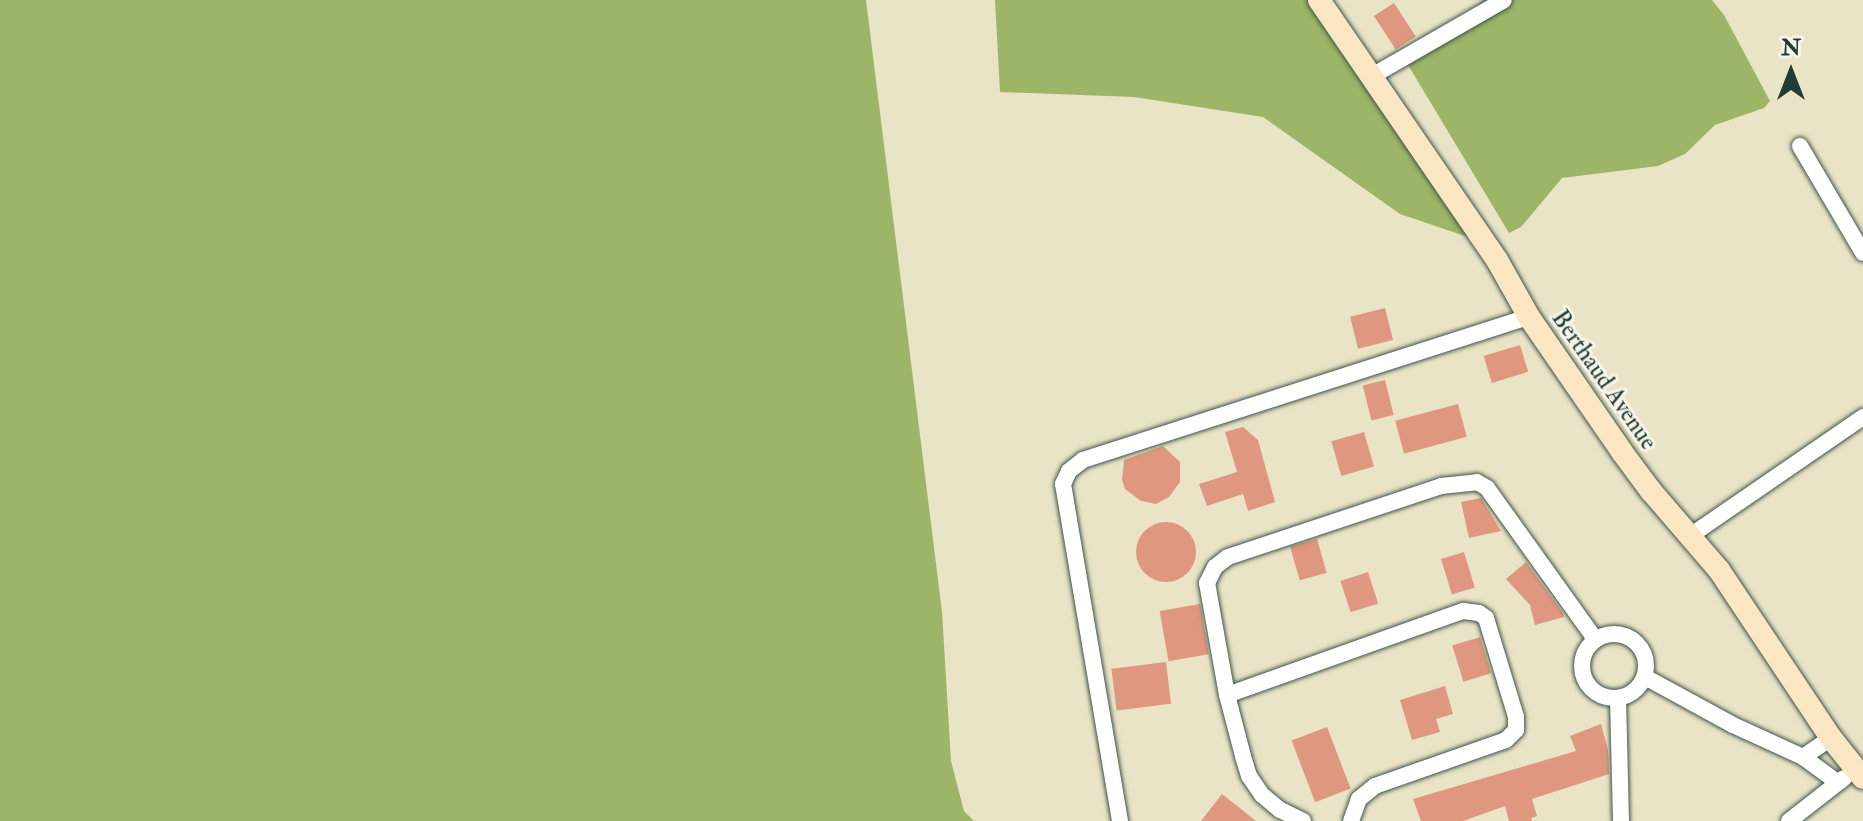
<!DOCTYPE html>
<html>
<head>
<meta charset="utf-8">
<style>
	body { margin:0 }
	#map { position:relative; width:1863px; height:821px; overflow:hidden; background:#eae4c6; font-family:"IM FELL Double Pica",serif }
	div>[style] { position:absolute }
	.forest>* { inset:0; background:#9cb566 }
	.building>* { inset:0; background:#df987f; transform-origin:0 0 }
	.round { border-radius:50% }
	.roads { filter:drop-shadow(0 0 2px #3d564a) drop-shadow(0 0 2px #3d564a) }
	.street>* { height:16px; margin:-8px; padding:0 8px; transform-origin:8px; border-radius:8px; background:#fff }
	.street>.ring { margin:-8px; padding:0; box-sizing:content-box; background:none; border:16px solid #fff; border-radius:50% }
	.secondary>* { height:22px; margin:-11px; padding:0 11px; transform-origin:11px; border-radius:11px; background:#fbe6c4 }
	span { translate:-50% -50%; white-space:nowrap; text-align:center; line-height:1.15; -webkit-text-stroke:6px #f7f3e8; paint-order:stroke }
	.street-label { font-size:24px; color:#1f3d34 }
	.north { position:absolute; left:1751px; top:32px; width:80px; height:80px; -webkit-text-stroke:6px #f7f3e8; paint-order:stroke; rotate:0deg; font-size:22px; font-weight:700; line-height:32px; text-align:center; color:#1f3d34 }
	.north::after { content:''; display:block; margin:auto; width:28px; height:36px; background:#1f3d34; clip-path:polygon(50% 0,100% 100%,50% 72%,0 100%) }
</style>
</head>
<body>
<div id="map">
	<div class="forest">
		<i style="clip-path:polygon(0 0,866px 0,942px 612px,951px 761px,964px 811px,974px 821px,0 821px)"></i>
		<i style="clip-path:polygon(995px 0,1317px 0,1468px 237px,1400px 214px,1263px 117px,1134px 97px,1000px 92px)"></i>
		<i style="clip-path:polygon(1483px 0,1712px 0,1724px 15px,1770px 101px,1764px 108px,1715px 125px,1685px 154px,1658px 166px,1562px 178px,1521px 227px,1509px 233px,1402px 55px,1449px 32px)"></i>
	</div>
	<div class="building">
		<i style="left:1394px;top:3px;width:40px;height:24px;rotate:57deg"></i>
		<i style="left:1385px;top:308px;width:33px;height:36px;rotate:76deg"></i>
		<i style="left:1520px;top:345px;width:28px;height:38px;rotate:73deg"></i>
		<i style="left:1385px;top:380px;width:36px;height:23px;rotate:76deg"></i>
		<i style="left:1458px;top:404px;width:34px;height:65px;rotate:75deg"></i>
		<i style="clip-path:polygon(1243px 427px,1258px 440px,1275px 502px,1248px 511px,1243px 494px,1207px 506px,1199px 484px,1237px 472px,1225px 432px)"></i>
		<i style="left:1364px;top:432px;width:36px;height:34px;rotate:74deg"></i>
		<i style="clip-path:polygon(1163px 446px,1180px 462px,1180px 482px,1169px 497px,1156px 504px,1141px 501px,1125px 489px,1122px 480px,1124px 460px)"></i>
		<i style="clip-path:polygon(1481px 498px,1501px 531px,1469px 538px,1461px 502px)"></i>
		<i class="round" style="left:1136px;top:522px;width:60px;height:60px"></i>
		<i style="left:1317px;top:539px;width:35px;height:28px;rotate:74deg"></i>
		<i style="left:1464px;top:552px;width:37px;height:24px;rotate:73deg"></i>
		<i style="clip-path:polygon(1526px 562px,1563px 613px,1564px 617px,1535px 625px,1530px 605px,1506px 579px)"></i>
		<i style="left:1368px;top:572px;width:33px;height:29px;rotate:72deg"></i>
		<i style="left:1200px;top:604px;width:51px;height:41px;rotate:80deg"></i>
		<i style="left:1480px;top:637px;width:38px;height:29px;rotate:73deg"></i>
		<i style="left:1166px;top:662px;width:42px;height:55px;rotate:83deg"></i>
		<i style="clip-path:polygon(1445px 686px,1453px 714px,1436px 719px,1440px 732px,1412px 740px,1400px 700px)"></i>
		<i style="clip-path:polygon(1601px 724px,1608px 750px,1609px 774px,1532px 799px,1537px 816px,1531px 818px,1532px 821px,1509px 821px,1505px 806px,1463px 821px,1421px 821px,1413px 799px,1576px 751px,1570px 736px)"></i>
		<i style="left:1327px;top:727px;width:66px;height:38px;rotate:69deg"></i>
		<i style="clip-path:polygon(1222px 794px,1256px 821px,1201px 821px)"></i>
	</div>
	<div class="roads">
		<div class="street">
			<i style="left:1372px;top:76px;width:152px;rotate:-29.9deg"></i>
			<i style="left:1800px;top:146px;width:124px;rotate:59.5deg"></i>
			<i style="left:1690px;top:536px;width:210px;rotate:-34.5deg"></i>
			<i class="ring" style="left:1582px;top:634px;width:48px;height:48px"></i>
			<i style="left:1645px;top:677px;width:100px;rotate:28.6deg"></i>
			<i style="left:1733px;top:725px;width:77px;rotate:24.6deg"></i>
			<i style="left:1803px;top:757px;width:42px;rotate:36.3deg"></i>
			<i style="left:1227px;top:695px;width:251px;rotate:-19.6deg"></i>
			<i style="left:1463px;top:611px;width:16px;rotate:7deg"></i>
			<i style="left:1479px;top:613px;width:9px;rotate:36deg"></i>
			<i style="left:1486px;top:618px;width:103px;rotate:73.1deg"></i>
			<i style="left:1516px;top:717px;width:13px;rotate:90deg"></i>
			<i style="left:1516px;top:730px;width:14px;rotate:135deg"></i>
			<i style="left:1506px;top:740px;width:139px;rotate:160.7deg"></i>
			<i style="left:1375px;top:786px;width:21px;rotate:141deg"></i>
			<i style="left:1359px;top:799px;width:23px;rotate:110deg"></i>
			<i style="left:1618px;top:698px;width:123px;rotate:88.6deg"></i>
			<i style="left:1803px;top:757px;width:34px;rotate:-34deg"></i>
			<i style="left:1120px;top:821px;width:342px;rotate:-99.6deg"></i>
			<i style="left:1063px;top:484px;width:14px;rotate:-65deg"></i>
			<i style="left:1069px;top:471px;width:18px;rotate:-38deg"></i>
			<i style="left:1083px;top:460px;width:468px;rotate:-17.8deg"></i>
			<i style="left:1303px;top:821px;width:25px;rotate:-154deg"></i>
			<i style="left:1280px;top:810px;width:23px;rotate:-140deg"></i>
			<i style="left:1262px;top:795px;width:23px;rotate:-124deg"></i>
			<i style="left:1249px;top:776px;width:21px;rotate:-107deg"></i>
			<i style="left:1243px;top:756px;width:63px;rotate:-104.7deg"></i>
			<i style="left:1227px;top:695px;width:114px;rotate:-100.1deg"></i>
			<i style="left:1207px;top:583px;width:18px;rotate:-63deg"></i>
			<i style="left:1215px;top:567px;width:16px;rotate:-38deg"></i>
			<i style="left:1228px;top:557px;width:225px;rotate:-18.4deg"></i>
			<i style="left:1441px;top:486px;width:36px;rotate:-6deg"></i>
			<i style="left:1477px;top:482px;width:12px;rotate:31deg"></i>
			<i style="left:1487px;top:488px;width:186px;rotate:54.4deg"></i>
			<i style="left:1789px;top:821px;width:70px;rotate:-38deg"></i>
		</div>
		<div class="secondary">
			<i style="left:1319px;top:0;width:315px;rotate:55.6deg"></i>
			<i style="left:1497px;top:260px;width:65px;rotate:60.7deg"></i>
			<i style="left:1529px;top:317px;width:164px;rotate:55.4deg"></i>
			<i style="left:1622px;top:452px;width:49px;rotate:53.4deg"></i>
			<i style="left:1651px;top:491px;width:104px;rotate:49.3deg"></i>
			<i style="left:1719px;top:570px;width:202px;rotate:56.3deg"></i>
			<i style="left:1831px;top:738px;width:51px;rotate:51.3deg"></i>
		</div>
	</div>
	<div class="street-label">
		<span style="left:1604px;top:380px;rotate:55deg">Berthaud Avenue</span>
	</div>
	<div class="north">N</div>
</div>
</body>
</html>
